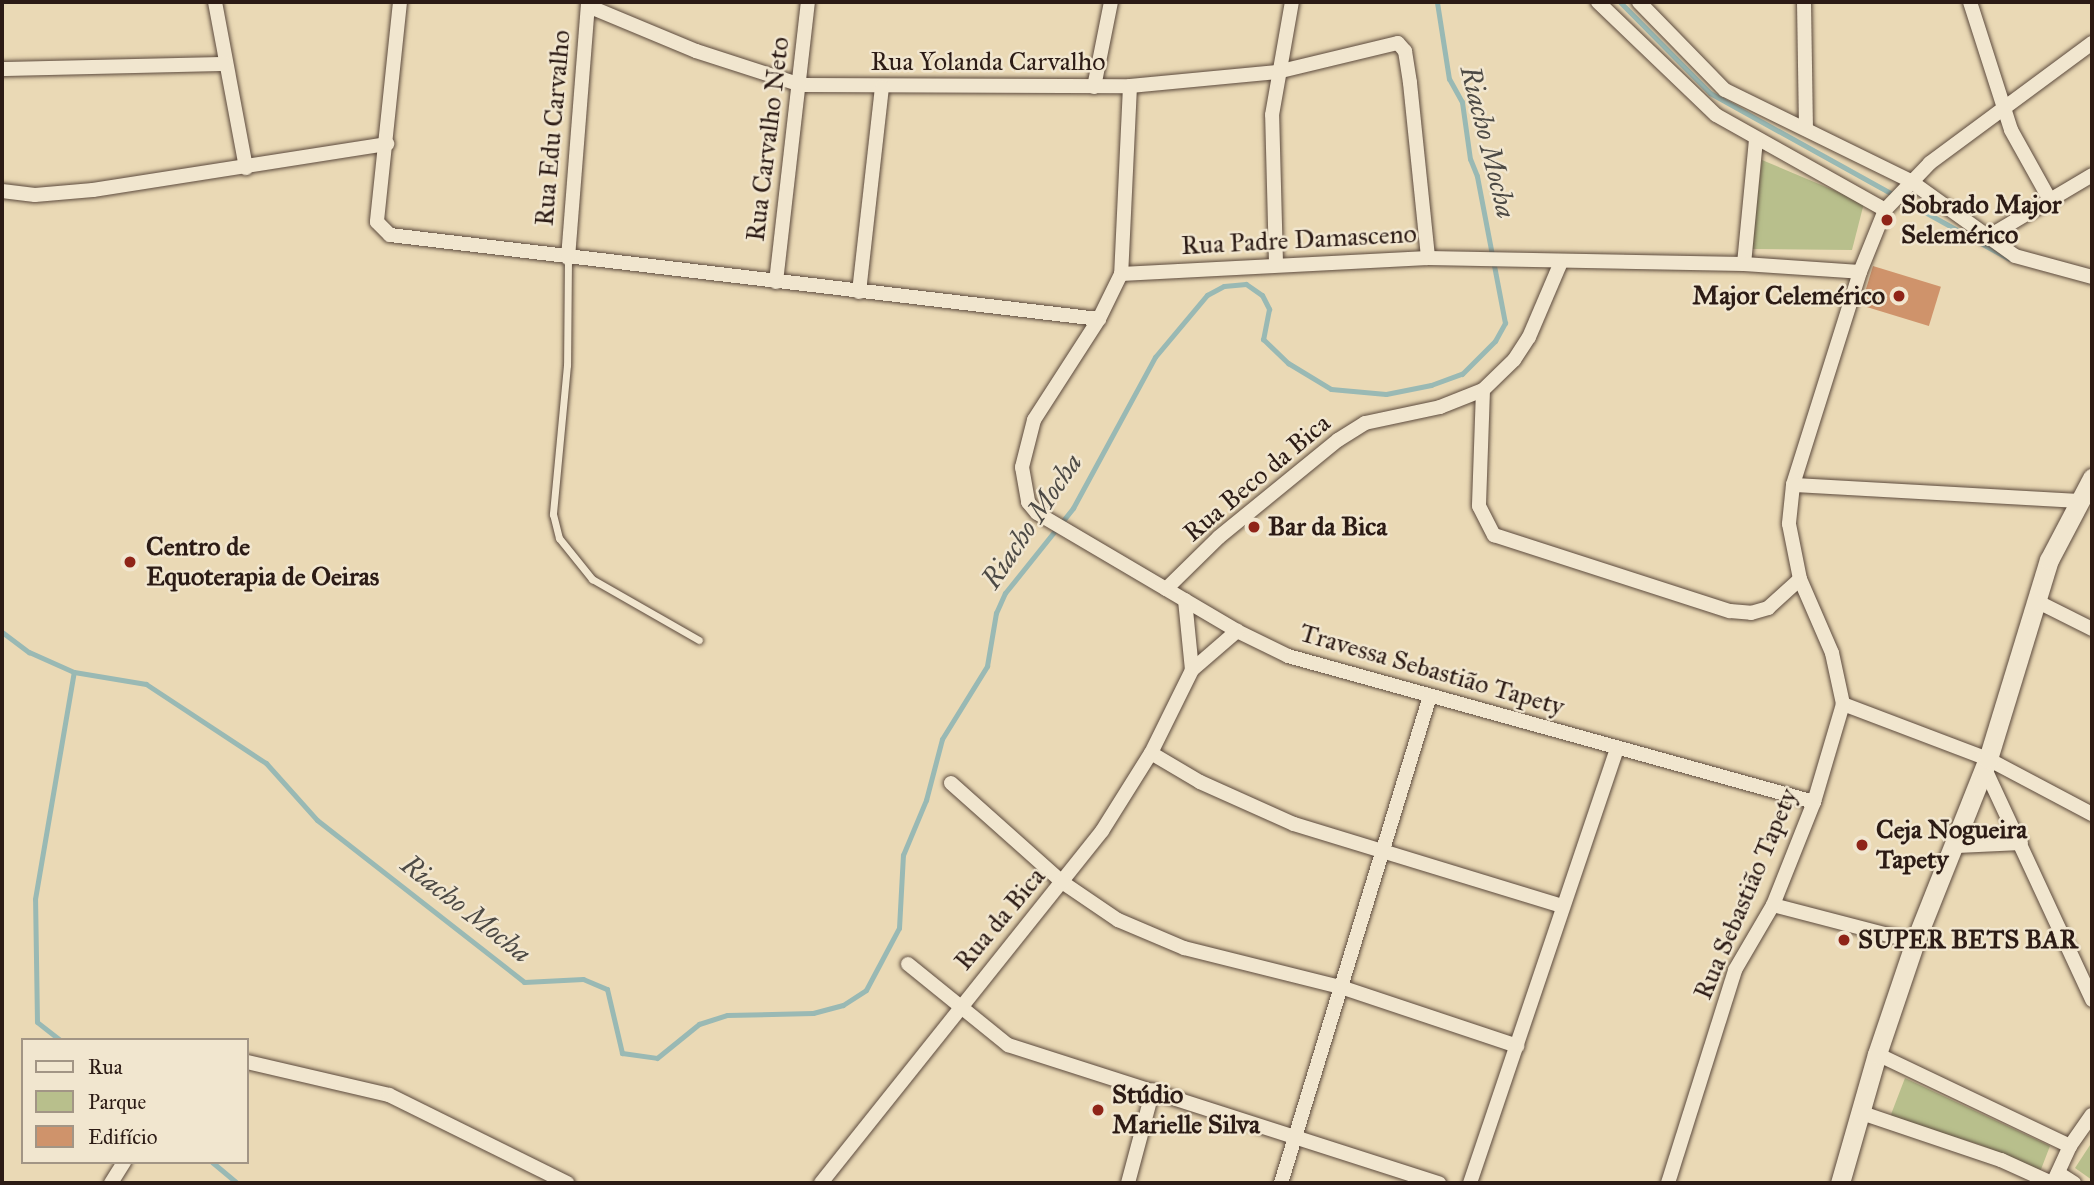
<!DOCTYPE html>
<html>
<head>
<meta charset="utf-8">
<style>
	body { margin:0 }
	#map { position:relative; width:2094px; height:1185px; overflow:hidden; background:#ead9b5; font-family:"IM FELL Great Primer",serif }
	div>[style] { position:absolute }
	.green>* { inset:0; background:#b8bf8c }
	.stream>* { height:5px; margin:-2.5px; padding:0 2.5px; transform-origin:2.5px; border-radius:2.5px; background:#99b9b4 }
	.building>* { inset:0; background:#cf936b; transform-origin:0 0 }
	.roads { filter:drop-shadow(0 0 2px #5c4a3d) drop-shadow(0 0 2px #5c4a3d) }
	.service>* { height:7px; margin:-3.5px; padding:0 3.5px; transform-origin:3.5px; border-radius:3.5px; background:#f1e6cf }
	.minor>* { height:14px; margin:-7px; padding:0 7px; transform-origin:7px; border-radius:7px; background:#f1e6cf }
	.secondary>* { height:19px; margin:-9.5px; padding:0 9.5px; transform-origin:9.5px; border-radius:9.5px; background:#f1e6cf }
	.dots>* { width:19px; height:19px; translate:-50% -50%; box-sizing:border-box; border:4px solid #f1e6cf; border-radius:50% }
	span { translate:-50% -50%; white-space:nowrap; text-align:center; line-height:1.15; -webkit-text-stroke:5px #f1e6cf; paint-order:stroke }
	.street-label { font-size:26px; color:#2c1b15 }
	.poi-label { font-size:26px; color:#2c1b15; font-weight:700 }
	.left { translate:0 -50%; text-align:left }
	.right { translate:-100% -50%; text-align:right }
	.water-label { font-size:28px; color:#4d4a45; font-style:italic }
	.frame { position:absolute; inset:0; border:4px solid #2c1b15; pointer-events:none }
	.legend { position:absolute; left:21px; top:1038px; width:228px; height:126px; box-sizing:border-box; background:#f1e6cf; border:2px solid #a29585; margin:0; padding:9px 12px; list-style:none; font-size:21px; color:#2c1b15 }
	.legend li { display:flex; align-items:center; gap:14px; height:35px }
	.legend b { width:35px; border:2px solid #a29585 }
</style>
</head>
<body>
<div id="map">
	<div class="green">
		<i style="clip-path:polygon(1762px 160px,1864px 203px,1852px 250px,1751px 249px)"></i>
		<i style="clip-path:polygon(1905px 1078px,2050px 1146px,2040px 1172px,1981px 1145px,1890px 1117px)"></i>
		<i style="clip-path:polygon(2092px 1142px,2092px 1180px,2075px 1168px)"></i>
	</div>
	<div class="stream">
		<i style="left:1620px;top:2px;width:128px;rotate:45.3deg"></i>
		<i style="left:1710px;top:93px;width:342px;rotate:29deg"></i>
		<i style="left:2px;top:632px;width:34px;rotate:37deg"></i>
		<i style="left:29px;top:652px;width:49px;rotate:24deg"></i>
		<i style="left:74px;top:672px;width:73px;rotate:9.5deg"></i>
		<i style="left:146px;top:684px;width:144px;rotate:33.4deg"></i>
		<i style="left:266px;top:763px;width:76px;rotate:48.2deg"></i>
		<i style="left:317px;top:820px;width:263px;rotate:38deg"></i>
		<i style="left:524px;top:982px;width:59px;rotate:-2.9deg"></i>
		<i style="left:583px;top:979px;width:26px;rotate:23deg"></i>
		<i style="left:607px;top:989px;width:66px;rotate:76.8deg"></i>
		<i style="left:622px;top:1053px;width:35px;rotate:8deg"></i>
		<i style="left:657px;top:1058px;width:54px;rotate:-39deg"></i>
		<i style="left:699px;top:1024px;width:29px;rotate:-18deg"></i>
		<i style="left:727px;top:1015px;width:86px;rotate:-1.3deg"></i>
		<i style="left:813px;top:1013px;width:31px;rotate:-15deg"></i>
		<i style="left:843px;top:1005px;width:27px;rotate:-33deg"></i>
		<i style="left:866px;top:990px;width:70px;rotate:-62deg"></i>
		<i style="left:899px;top:928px;width:73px;rotate:-86.9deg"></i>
		<i style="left:903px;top:855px;width:60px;rotate:-67.3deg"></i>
		<i style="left:926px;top:800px;width:63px;rotate:-75.3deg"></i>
		<i style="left:942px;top:739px;width:86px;rotate:-58.3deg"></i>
		<i style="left:987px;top:666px;width:54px;rotate:-80.4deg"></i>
		<i style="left:996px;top:613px;width:22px;rotate:-66deg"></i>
		<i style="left:1005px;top:593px;width:109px;rotate:-51.3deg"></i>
		<i style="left:1073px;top:508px;width:172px;rotate:-61.5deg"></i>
		<i style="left:1155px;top:357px;width:81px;rotate:-50deg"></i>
		<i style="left:1207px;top:295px;width:19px;rotate:-28deg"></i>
		<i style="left:1224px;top:286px;width:22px;rotate:-5deg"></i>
		<i style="left:1246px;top:284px;width:19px;rotate:35deg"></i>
		<i style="left:1262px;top:295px;width:16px;rotate:63deg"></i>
		<i style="left:1269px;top:309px;width:31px;rotate:101deg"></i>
		<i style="left:1263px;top:339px;width:35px;rotate:44deg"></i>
		<i style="left:1288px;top:363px;width:50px;rotate:31.2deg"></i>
		<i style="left:1331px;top:389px;width:55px;rotate:5.2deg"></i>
		<i style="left:1386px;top:394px;width:46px;rotate:-11.3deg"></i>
		<i style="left:1431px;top:385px;width:33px;rotate:-20deg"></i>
		<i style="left:1462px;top:374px;width:47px;rotate:-45deg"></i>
		<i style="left:1495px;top:341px;width:21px;rotate:-61deg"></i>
		<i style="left:1505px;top:323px;width:150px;rotate:-100.8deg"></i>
		<i style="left:1477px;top:176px;width:18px;rotate:-112deg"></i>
		<i style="left:1470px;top:159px;width:58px;rotate:-98deg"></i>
		<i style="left:1462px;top:102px;width:26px;rotate:-119deg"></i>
		<i style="left:1449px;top:79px;width:78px;rotate:-98.9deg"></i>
		<i style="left:60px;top:1040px;width:29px;rotate:-142deg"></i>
		<i style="left:37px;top:1022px;width:123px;rotate:-90.9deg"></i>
		<i style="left:35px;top:899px;width:230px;rotate:-80.3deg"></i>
		<i style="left:212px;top:1162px;width:33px;rotate:40deg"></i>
	</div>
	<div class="building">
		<i style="left:1873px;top:266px;width:71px;height:41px;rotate:17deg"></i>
	</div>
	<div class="roads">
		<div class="service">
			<i style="left:568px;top:258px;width:107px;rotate:90.5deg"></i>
			<i style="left:567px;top:365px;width:150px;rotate:95.4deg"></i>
			<i style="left:553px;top:514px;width:25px;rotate:76deg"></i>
			<i style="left:559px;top:538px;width:53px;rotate:51.2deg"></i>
			<i style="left:592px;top:579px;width:123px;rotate:29.7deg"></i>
		</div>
		<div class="minor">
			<i style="left:215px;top:2px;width:169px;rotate:79.4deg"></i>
			<i style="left:400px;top:2px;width:221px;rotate:96deg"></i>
			<i style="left:377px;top:222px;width:18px;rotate:45deg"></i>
			<i style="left:390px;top:235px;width:714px;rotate:6.76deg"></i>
			<i style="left:1598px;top:2px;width:163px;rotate:43.8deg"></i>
			<i style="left:1716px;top:115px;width:194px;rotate:29.3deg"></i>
			<i style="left:1639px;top:2px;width:123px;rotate:45.7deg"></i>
			<i style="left:1725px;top:90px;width:205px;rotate:26.1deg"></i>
			<i style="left:1909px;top:180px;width:130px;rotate:35.6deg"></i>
			<i style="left:2015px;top:256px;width:80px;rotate:15.3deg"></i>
			<i style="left:1804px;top:2px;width:124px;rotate:89.1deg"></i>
			<i style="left:1970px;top:2px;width:134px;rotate:72.2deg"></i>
			<i style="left:2011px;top:130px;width:80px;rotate:60.9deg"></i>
			<i style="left:588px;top:6px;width:117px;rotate:22.6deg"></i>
			<i style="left:696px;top:51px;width:110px;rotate:17.9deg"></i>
			<i style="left:801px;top:85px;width:329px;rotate:0.2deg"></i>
			<i style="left:1130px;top:86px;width:148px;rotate:-5.4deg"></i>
			<i style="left:1277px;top:72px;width:124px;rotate:-13.5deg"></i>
			<i style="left:1398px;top:43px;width:11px;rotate:49deg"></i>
			<i style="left:1405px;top:51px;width:32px;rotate:81deg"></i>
			<i style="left:1410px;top:83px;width:176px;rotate:84.1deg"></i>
			<i style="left:2092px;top:43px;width:202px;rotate:143.5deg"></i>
			<i style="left:1930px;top:163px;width:65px;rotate:133.8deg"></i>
			<i style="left:1885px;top:210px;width:67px;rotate:112deg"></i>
			<i style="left:1860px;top:272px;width:223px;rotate:107.5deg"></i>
			<i style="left:1793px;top:485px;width:39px;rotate:96deg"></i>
			<i style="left:1789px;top:524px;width:56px;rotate:78.7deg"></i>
			<i style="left:1800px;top:579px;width:81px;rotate:66.6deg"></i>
			<i style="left:1832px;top:653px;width:52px;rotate:77.8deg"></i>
			<i style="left:1843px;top:704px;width:155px;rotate:20.8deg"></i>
			<i style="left:1988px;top:759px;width:118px;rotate:27.9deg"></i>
			<i style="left:2px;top:69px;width:223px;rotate:-1.3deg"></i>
			<i style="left:1130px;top:86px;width:188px;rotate:92.7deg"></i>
			<i style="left:1121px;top:274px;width:50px;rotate:116.1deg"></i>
			<i style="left:1099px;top:319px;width:120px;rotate:122.8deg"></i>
			<i style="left:1034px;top:420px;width:49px;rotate:104.3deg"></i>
			<i style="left:1022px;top:467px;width:36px;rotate:80deg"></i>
			<i style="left:1028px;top:502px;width:14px;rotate:51deg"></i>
			<i style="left:1037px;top:513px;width:232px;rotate:30.5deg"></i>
			<i style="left:1237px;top:631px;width:57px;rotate:26.1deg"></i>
			<i style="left:1288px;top:656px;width:546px;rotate:15.51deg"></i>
			<i style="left:1094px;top:87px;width:87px;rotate:-78.7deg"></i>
			<i style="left:2px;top:191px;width:33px;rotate:7deg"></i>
			<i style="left:35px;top:195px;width:58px;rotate:-4.9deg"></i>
			<i style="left:93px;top:190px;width:298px;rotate:-8.9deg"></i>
			<i style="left:1986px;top:238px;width:123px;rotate:-30.7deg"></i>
			<i style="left:568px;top:258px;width:257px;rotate:-85.5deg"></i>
			<i style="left:1276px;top:263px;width:148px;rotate:-91.5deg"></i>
			<i style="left:1272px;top:115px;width:115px;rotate:-80deg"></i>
			<i style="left:1744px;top:264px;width:126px;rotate:-84.5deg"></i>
			<i style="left:1121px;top:274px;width:307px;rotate:-3deg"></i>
			<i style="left:1428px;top:258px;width:316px;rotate:1.1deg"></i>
			<i style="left:1744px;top:264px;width:116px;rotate:3.9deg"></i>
			<i style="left:776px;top:282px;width:282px;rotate:-83.5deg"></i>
			<i style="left:859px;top:292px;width:206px;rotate:-83.6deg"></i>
			<i style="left:1483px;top:390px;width:116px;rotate:92deg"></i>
			<i style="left:1479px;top:506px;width:33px;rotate:63deg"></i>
			<i style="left:1494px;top:535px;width:248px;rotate:17.9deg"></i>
			<i style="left:1730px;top:611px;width:21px;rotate:5deg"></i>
			<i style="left:1751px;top:613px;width:18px;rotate:-16deg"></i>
			<i style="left:1768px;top:608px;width:43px;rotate:-42.2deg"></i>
			<i style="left:1793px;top:485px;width:284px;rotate:3.2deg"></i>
			<i style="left:1166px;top:589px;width:74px;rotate:-44.5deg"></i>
			<i style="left:1219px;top:537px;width:154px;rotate:-39.2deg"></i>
			<i style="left:1338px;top:440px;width:32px;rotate:-32deg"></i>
			<i style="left:1365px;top:423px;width:77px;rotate:-12deg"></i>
			<i style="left:1440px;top:407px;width:46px;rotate:-21.6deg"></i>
			<i style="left:1483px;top:390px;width:43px;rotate:-44.1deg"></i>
			<i style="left:1514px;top:360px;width:27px;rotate:-57deg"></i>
			<i style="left:1529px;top:337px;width:82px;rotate:-66.9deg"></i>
			<i style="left:1185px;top:600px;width:70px;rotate:84.3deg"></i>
			<i style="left:2036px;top:601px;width:63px;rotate:26.6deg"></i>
			<i style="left:1151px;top:753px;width:57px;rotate:30.6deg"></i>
			<i style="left:1200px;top:782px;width:103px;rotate:24.1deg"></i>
			<i style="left:1294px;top:824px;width:281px;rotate:17deg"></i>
			<i style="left:1985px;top:769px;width:255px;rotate:65.1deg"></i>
			<i style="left:951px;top:783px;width:149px;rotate:41.7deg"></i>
			<i style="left:1062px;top:882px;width:68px;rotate:34.2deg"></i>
			<i style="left:1118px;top:920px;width:72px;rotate:23deg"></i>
			<i style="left:1184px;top:948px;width:162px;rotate:14deg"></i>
			<i style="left:1341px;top:987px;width:186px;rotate:18.5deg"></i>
			<i style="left:1957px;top:846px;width:64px;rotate:-2.7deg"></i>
			<i style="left:1773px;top:905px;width:147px;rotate:14.6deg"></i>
			<i style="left:908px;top:964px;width:129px;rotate:39deg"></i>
			<i style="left:1008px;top:1045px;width:453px;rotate:17.8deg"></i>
			<i style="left:1877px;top:1054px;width:214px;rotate:25.5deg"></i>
			<i style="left:247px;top:1062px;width:146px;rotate:13.1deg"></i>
			<i style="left:389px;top:1095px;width:199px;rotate:26.3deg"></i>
			<i style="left:1859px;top:1112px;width:150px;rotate:18.7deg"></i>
			<i style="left:2001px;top:1160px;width:56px;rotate:24.3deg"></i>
			<i style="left:2058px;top:1173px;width:19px;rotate:32deg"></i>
			<i style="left:111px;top:1183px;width:25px;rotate:-58deg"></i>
			<i style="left:821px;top:1183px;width:450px;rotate:-51.4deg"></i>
			<i style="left:1102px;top:831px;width:92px;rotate:-57.9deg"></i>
			<i style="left:1151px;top:753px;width:93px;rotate:-63.7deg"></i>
			<i style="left:1192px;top:670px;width:60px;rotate:-40.9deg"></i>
			<i style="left:1128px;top:1183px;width:96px;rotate:-75deg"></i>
			<i style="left:1281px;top:1183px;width:509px;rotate:-72.99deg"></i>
			<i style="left:1470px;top:1183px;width:459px;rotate:-71.3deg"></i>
			<i style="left:1668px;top:1183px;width:223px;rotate:-72.5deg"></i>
			<i style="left:1735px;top:970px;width:75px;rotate:-59.7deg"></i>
			<i style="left:1773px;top:905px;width:111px;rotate:-68.3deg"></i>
			<i style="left:1814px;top:802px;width:102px;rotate:-73.5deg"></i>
			<i style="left:2053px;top:1183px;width:41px;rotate:-65.3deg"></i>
			<i style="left:2070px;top:1146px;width:38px;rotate:-55deg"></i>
		</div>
		<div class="secondary">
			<i style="left:1840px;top:1183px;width:134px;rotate:-74deg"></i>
			<i style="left:1877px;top:1054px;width:118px;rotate:-71.3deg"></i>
			<i style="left:1915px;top:942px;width:197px;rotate:-68.3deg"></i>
			<i style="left:1988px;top:759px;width:208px;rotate:-73deg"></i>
			<i style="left:2049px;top:560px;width:93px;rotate:-62.3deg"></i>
		</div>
	</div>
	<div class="dots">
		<i style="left:1887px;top:220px;background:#8f2418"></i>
		<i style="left:1899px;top:296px;background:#8f2418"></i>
		<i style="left:1254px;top:527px;background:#8f2418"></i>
		<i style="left:130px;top:562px;background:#8f2418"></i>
		<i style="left:1862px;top:845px;background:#8f2418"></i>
		<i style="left:1844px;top:940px;background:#8f2418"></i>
		<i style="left:1098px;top:1110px;background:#8f2418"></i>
	</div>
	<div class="street-label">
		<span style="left:988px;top:62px">Rua Yolanda Carvalho</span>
		<span style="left:553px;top:128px;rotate:-85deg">Rua Edu Carvalho</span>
		<span style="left:768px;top:139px;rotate:-83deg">Rua Carvalho Neto</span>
		<span style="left:1299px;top:240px;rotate:-3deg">Rua Padre Damasceno</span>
		<span style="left:1257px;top:478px;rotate:-40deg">Rua Beco da Bica</span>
		<span style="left:1432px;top:670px;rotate:16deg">Travessa Sebastião Tapety</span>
		<span style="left:1746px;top:894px;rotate:-67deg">Rua Sebastião Tapety</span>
		<span style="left:1000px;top:919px;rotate:-50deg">Rua da Bica</span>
	</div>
	<div class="poi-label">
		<span class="left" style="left:1901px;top:220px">Sobrado Major<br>Selemérico</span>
		<span class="right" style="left:1885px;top:296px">Major Celemérico</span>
		<span class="left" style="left:1268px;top:527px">Bar da Bica</span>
		<span class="left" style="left:146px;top:562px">Centro de<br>Equoterapia de Oeiras</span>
		<span class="left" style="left:1876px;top:845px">Ceja Nogueira<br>Tapety</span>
		<span class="left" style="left:1858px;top:940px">SUPER BETS BAR</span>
		<span class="left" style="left:1112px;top:1110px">Stúdio<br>Marielle Silva</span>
	</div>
	<div class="water-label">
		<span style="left:1488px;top:142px;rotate:76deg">Riacho Mocha</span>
		<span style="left:1032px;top:521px;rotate:-56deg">Riacho Mocha</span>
		<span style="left:466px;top:909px;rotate:38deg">Riacho Mocha</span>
	</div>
	<div class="frame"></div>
	<ul class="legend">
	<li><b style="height:9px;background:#f1e6cf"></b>Rua</li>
	<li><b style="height:19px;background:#b8bf8c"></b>Parque</li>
	<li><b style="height:19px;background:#cf936b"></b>Edifício</li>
	</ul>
</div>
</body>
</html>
